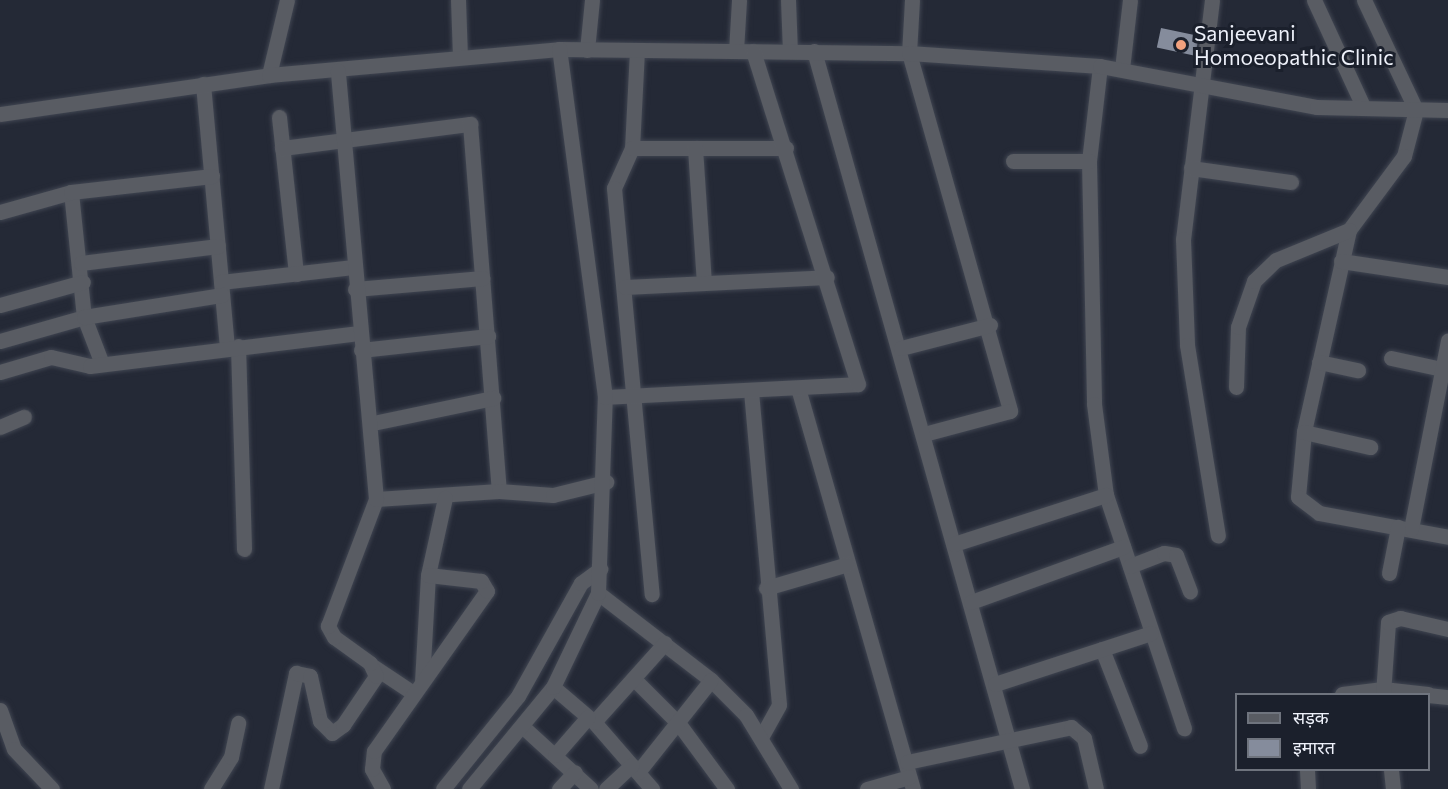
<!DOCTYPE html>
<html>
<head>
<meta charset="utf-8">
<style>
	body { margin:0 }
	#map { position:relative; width:1448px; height:789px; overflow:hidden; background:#242936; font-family:Commissioner,"Noto Sans Devanagari",sans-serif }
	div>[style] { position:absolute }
	.building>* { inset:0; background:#858c9c; transform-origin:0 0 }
	.roads { filter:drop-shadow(0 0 2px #404551) drop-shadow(0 0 2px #404551) }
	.minor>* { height:15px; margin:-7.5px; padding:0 7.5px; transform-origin:7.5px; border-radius:7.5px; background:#595c63 }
	.dots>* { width:16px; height:16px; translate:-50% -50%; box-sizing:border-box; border:3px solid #1b202c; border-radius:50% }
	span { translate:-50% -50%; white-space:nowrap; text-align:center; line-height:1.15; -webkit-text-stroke:6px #1b202c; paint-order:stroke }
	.poi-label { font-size:21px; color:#eef1fa }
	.left { translate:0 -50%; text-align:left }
	.legend { position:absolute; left:1235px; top:693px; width:195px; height:78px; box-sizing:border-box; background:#1b202c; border:2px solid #6f747e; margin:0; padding:8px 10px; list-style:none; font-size:18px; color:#eef1fa }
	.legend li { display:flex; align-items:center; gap:12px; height:30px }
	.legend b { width:30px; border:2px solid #6f747e }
</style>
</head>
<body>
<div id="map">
	<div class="building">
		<i style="left:1161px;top:28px;width:39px;height:20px;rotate:12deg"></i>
	</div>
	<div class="roads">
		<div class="minor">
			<i style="left:458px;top:0;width:57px;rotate:88deg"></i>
			<i style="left:788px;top:0;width:51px;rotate:87.8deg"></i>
			<i style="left:912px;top:0;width:53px;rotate:93.2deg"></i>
			<i style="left:909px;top:53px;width:372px;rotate:74.2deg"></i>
			<i style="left:1010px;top:411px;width:89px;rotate:165deg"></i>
			<i style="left:1212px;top:0;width:241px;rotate:96.9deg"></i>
			<i style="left:1183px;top:239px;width:106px;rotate:87.8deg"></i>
			<i style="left:1187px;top:345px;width:193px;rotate:80.8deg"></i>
			<i style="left:1314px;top:0;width:119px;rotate:65.2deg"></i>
			<i style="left:1364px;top:0;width:122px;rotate:64.7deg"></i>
			<i style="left:1416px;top:110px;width:48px;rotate:104.6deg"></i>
			<i style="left:1404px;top:156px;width:92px;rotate:126.6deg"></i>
			<i style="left:1349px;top:230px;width:207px;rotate:102.6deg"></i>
			<i style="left:1304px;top:432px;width:65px;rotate:95.3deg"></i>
			<i style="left:1298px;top:497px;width:26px;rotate:37deg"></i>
			<i style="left:1319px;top:513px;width:131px;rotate:10.5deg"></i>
			<i style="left:587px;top:50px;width:50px;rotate:-84.3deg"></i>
			<i style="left:637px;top:50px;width:98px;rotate:92.9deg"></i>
			<i style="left:632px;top:148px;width:44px;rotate:114.2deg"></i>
			<i style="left:614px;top:188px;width:408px;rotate:84.7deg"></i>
			<i style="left:736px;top:51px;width:51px;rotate:-86.6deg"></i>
			<i style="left:814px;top:51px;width:767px;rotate:74.26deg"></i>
			<i style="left:1100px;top:66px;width:96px;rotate:96.6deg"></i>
			<i style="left:1089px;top:161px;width:243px;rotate:88.8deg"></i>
			<i style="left:1094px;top:404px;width:92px;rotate:82.5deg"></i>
			<i style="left:1106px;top:495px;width:246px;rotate:71.5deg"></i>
			<i style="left:1122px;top:69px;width:69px;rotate:-83.4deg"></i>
			<i style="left:269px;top:75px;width:77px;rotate:-76.5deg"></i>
			<i style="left:203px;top:84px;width:264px;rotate:84.8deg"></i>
			<i style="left:0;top:114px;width:272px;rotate:-8.2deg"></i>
			<i style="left:269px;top:75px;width:291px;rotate:-5.1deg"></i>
			<i style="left:559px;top:49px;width:350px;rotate:0.7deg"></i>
			<i style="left:909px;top:53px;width:191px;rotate:3.9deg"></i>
			<i style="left:1100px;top:66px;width:221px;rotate:10.7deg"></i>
			<i style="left:1317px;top:107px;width:131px;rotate:1.3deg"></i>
			<i style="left:279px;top:117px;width:158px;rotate:83.8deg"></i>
			<i style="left:282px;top:148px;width:190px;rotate:-7.3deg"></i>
			<i style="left:470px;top:124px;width:368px;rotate:85.5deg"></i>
			<i style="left:632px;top:148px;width:154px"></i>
			<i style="left:695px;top:148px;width:135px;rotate:86.2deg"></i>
			<i style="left:1013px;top:161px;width:76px"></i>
			<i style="left:1191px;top:168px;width:101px;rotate:8deg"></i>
			<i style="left:71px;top:192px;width:126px;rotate:84.1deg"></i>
			<i style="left:84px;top:317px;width:50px;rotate:69deg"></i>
			<i style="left:0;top:212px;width:74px;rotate:-15.7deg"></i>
			<i style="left:71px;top:192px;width:142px;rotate:-6.5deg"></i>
			<i style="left:1341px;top:261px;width:108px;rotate:8.5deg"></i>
			<i style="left:81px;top:263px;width:138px;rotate:-7.1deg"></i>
			<i style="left:221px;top:282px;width:133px;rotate:-6.5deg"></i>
			<i style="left:625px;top:287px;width:202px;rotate:-2.8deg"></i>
			<i style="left:355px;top:289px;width:128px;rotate:-4.9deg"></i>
			<i style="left:0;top:305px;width:86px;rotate:-15.5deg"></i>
			<i style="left:0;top:341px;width:87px;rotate:-15.9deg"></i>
			<i style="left:84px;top:317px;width:140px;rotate:-9.1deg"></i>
			<i style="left:238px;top:346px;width:203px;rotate:88.3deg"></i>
			<i style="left:901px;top:348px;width:92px;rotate:-14.5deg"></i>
			<i style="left:361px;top:350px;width:128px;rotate:-6.3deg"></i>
			<i style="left:1391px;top:358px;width:52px;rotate:12.2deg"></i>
			<i style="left:1319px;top:362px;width:40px;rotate:12deg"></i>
			<i style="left:0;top:372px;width:53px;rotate:-16.4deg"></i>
			<i style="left:51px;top:357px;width:40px;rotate:13deg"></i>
			<i style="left:90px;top:366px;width:271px;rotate:-7deg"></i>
			<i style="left:1236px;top:387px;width:60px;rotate:-88.1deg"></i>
			<i style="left:1238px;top:327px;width:49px;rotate:-70.8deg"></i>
			<i style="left:1254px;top:281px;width:30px;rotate:-44deg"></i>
			<i style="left:1276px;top:260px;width:79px;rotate:-22.3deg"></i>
			<i style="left:798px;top:388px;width:417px;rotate:74deg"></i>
			<i style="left:751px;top:391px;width:315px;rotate:84.9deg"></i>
			<i style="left:779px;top:705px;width:38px;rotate:119deg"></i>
			<i style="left:605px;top:397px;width:253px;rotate:-2.9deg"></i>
			<i style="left:858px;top:384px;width:349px;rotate:-107.5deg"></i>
			<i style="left:373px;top:423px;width:123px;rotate:-11.8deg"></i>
			<i style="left:0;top:427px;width:26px;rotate:-23deg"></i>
			<i style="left:1304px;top:432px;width:68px;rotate:12.8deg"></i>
			<i style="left:376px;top:499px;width:123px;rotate:-3.7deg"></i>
			<i style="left:499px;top:491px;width:54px;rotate:4.2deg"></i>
			<i style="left:553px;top:495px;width:55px;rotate:-13.8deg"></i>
			<i style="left:1411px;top:529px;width:192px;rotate:-78.9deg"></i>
			<i style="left:954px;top:544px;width:160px;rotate:-17.9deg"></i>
			<i style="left:1130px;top:566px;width:36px;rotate:-21deg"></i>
			<i style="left:1164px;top:553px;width:12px;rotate:9deg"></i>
			<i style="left:1176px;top:555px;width:39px;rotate:69deg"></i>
			<i style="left:1389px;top:573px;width:47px;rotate:-78.9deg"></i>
			<i style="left:766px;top:588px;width:85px;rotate:-16.3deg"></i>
			<i style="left:598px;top:593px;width:143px;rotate:37.6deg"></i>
			<i style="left:711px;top:680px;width:49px;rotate:45deg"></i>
			<i style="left:746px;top:715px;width:87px;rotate:58.7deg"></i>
			<i style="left:971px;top:602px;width:162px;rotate:-19.9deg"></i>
			<i style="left:1102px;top:649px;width:104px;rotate:68.6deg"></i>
			<i style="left:374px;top:667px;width:47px;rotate:33.7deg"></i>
			<i style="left:634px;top:679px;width:64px;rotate:45deg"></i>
			<i style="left:679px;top:724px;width:81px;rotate:53.6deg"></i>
			<i style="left:422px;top:682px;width:107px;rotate:-86.8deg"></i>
			<i style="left:428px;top:575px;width:79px;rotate:-77.6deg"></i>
			<i style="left:995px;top:684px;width:164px;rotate:-18.1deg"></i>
			<i style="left:553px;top:687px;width:54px;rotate:40.5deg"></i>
			<i style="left:594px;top:722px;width:89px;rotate:49.1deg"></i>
			<i style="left:1342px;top:694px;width:41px;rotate:-7deg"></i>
			<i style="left:1383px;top:689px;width:45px;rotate:6.3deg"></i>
			<i style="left:1383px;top:694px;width:72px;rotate:-86deg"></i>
			<i style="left:1388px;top:622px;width:13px;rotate:-18deg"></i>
			<i style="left:1400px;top:618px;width:49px;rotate:12.9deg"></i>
			<i style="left:1428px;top:695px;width:20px;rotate:6deg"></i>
			<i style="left:0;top:710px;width:41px;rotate:70.3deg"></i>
			<i style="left:14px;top:749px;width:55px;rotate:46.5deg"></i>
			<i style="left:594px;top:722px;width:106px;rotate:-48.1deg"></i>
			<i style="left:522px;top:726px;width:93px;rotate:42.4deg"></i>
			<i style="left:555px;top:755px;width:50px;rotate:-49deg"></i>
			<i style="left:907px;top:762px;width:168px;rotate:-12deg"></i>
			<i style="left:1071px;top:727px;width:17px;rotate:40deg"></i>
			<i style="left:1084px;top:738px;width:52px;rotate:76.8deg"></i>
			<i style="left:1307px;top:770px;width:19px;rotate:87deg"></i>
			<i style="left:1391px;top:770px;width:19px;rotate:84deg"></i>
			<i style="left:638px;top:772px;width:117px;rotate:-51.6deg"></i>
			<i style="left:211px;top:789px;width:38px;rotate:-58deg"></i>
			<i style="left:231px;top:757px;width:35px;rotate:-78deg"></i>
			<i style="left:271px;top:789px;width:119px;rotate:-77.8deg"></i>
			<i style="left:296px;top:673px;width:14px;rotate:12deg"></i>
			<i style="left:310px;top:676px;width:46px;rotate:77.5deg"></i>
			<i style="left:320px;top:721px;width:17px;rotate:45deg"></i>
			<i style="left:332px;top:733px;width:14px;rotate:-36deg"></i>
			<i style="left:343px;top:725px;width:59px;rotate:-56deg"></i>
			<i style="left:376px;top:676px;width:14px;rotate:-115deg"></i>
			<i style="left:370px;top:663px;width:44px;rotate:-144.2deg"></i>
			<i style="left:334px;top:637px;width:13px;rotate:-119deg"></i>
			<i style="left:328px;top:626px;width:136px;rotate:-69.3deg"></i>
			<i style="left:376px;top:499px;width:430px;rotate:-95.1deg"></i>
			<i style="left:383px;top:789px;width:23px;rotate:-119deg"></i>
			<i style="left:372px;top:769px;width:18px;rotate:-84deg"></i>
			<i style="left:374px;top:751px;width:196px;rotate:-54.8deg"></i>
			<i style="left:487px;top:591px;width:12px;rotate:-121deg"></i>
			<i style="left:481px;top:581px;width:53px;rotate:-173.5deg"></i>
			<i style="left:443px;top:789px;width:119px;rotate:-51.1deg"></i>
			<i style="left:518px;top:696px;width:129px;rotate:-60.9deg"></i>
			<i style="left:581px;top:583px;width:24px;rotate:-36deg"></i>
			<i style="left:469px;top:789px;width:132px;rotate:-50.5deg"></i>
			<i style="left:553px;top:687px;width:104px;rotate:-64.4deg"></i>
			<i style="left:598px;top:593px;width:196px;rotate:-88deg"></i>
			<i style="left:605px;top:397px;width:351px;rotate:-97.5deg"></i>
			<i style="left:559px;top:789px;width:23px;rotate:-47deg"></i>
			<i style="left:606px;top:789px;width:35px;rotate:-43deg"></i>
			<i style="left:867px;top:789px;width:44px;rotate:-15.9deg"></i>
		</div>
	</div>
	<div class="dots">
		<i style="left:1181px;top:45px;background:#f2a17e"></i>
	</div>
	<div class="poi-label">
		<span class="left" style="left:1194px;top:45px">Sanjeevani<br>Homoeopathic Clinic</span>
	</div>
	<ul class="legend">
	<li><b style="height:8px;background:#595c63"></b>सड़क</li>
	<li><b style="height:16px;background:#858c9c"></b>इमारत</li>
	</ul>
</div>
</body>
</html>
